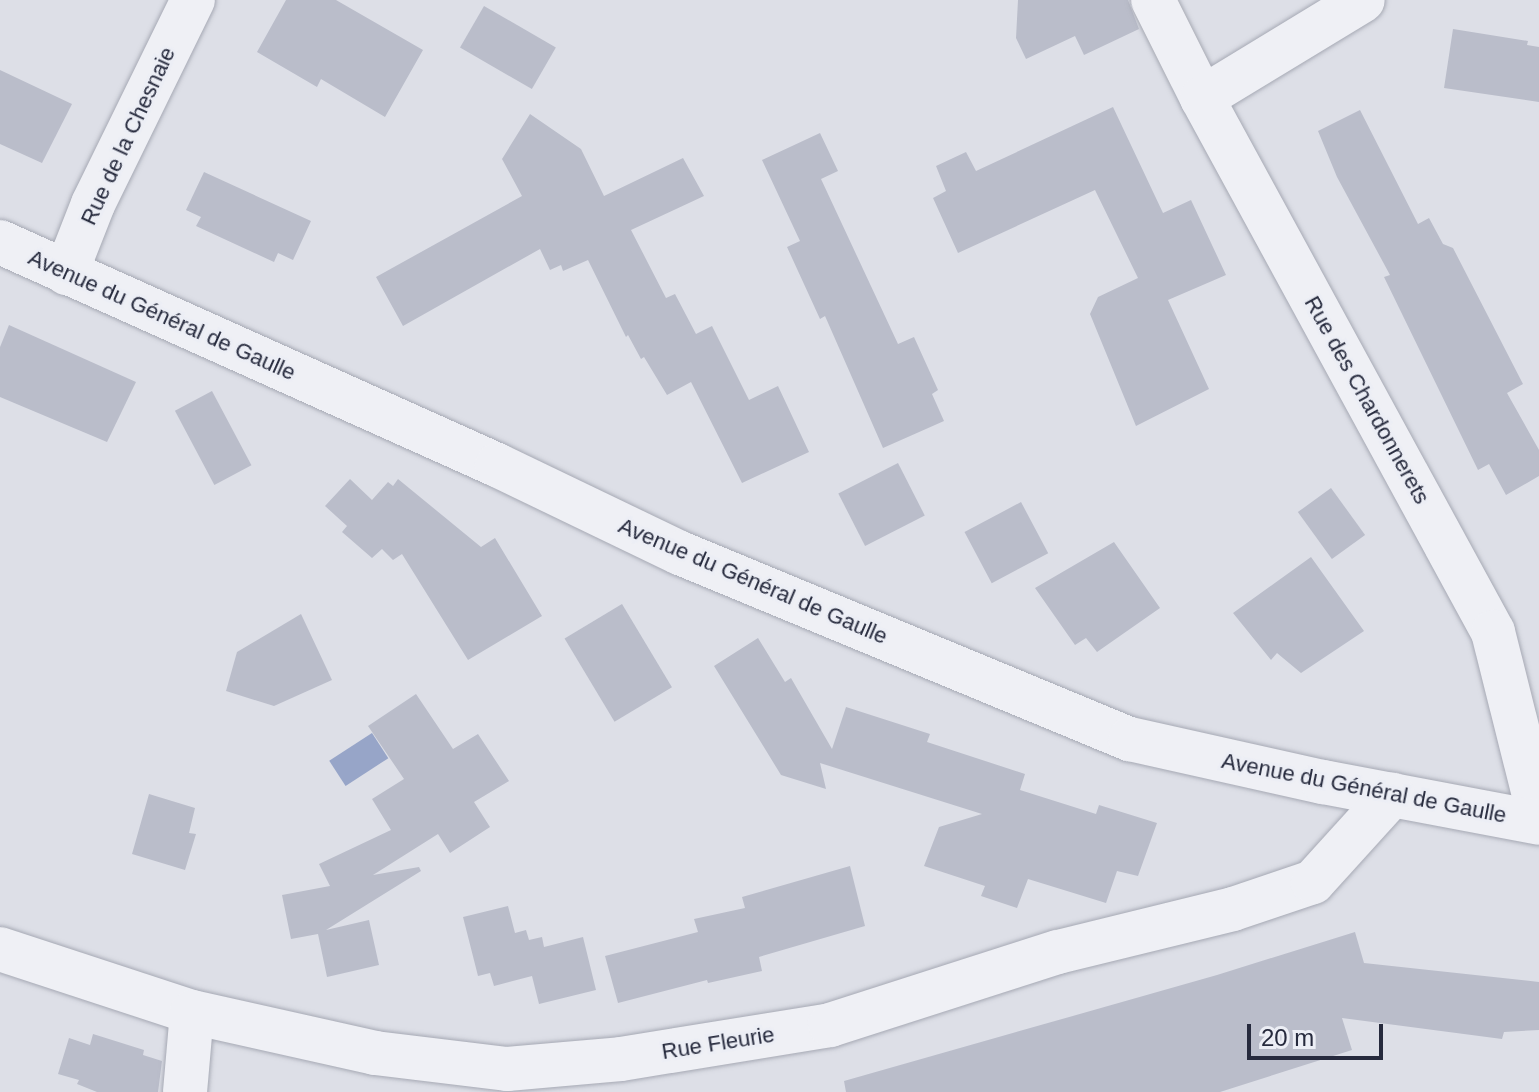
<!DOCTYPE html>
<html>
<head>
<meta charset="utf-8">
<style>
	body { margin:0 }
	#map { position:relative; width:1539px; height:1092px; overflow:hidden; background:#dddfe7; font-family:Arial,sans-serif }
	div>[style] { position:absolute }
	.water>* { inset:0; background:#97a5c8; transform-origin:0 0 }
	.building>* { inset:0; background:#babdca; transform-origin:0 0 }
	.roads { filter:drop-shadow(0 0 2px #a6a9b4) drop-shadow(0 0 2px #a6a9b4) }
	.minor>* { height:44px; margin:-22px; padding:0 22px; transform-origin:22px; border-radius:22px; background:#eff0f5 }
	span { translate:-50% -50%; white-space:nowrap; text-align:center; line-height:1.15; -webkit-text-stroke:6px #eceef5; paint-order:stroke }
	.street-label { font-size:22px; color:#262a3d }
	.scale { position:absolute; left:1247px; top:1024px; width:136px; height:36px; box-sizing:border-box; border:4px solid #262a3d; border-top:0; padding-left:10px; font-size:24px; line-height:28px; white-space:nowrap; color:#262a3d; -webkit-text-stroke:6px #eceef5; paint-order:stroke }
</style>
</head>
<body>
<div id="map">
	<div class="water">
		<i style="left:372px;top:733px;width:30px;height:51px;rotate:57deg"></i>
	</div>
	<div class="building">
		<i style="clip-path:polygon(286px 0,336px 0,423px 50px,385px 117px,321px 79px,317px 87px,257px 52px)"></i>
		<i style="clip-path:polygon(1018px 0,1128px 0,1139px 29px,1084px 55px,1075px 36px,1026px 59px,1016px 38px)"></i>
		<i style="left:484px;top:6px;width:83px;height:48px;rotate:30deg"></i>
		<i style="clip-path:polygon(1453px 29px,1528px 41px,1527px 45px,1539px 47px,1539px 102px,1444px 88px)"></i>
		<i style="clip-path:polygon(0 70px,72px 104px,42px 163px,0 144px)"></i>
		<i style="clip-path:polygon(1113px 107px,1163px 213px,1191px 200px,1226px 275px,1168px 300px,1209px 389px,1136px 426px,1090px 314px,1098px 297px,1138px 278px,1095px 190px,958px 253px,933px 198px,946px 191px,936px 166px,966px 152px,976px 171px)"></i>
		<i style="clip-path:polygon(1360px 110px,1418px 224px,1429px 218px,1443px 244px,1453px 248px,1523px 384px,1507px 393px,1539px 450px,1539px 476px,1506px 495px,1489px 464px,1478px 470px,1384px 277px,1390px 275px,1337px 177px,1318px 131px)"></i>
		<i style="clip-path:polygon(530px 114px,581px 149px,604px 196px,683px 158px,704px 196px,631px 230px,666px 298px,675px 294px,696px 334px,712px 326px,749px 400px,778px 386px,809px 452px,742px 483px,691px 382px,667px 395px,644px 357px,641px 359px,628px 335px,626px 337px,588px 260px,563px 271px,561px 265px,550px 270px,540px 249px,403px 326px,376px 277px,522px 196px,502px 159px)"></i>
		<i style="clip-path:polygon(820px 133px,838px 171px,821px 179px,898px 344px,914px 337px,938px 390px,932px 394px,944px 421px,883px 448px,825px 316px,820px 319px,787px 247px,800px 241px,762px 160px)"></i>
		<i style="clip-path:polygon(204px 172px,311px 221px,293px 260px,278px 253px,274px 262px,196px 226px,201px 217px,186px 210px)"></i>
		<i style="clip-path:polygon(9px 325px,136px 382px,107px 442px,0 397px,0 347px)"></i>
		<i style="left:212px;top:391px;width:84px;height:42px;rotate:62deg"></i>
		<i style="left:898px;top:463px;width:59px;height:67px;rotate:63deg"></i>
		<i style="clip-path:polygon(350px 479px,372px 500px,388px 482px,393px 486px,398px 479px,481px 547px,495px 538px,542px 616px,468px 660px,402px 554px,393px 560px,382px 549px,372px 558px,342px 532px,347px 526px,325px 506px)"></i>
		<i style="left:1331px;top:488px;width:58px;height:41px;rotate:54deg"></i>
		<i style="left:1021px;top:502px;width:58px;height:64px;rotate:62deg"></i>
		<i style="clip-path:polygon(1114px 542px,1160px 608px,1097px 652px,1086px 638px,1075px 645px,1035px 588px)"></i>
		<i style="clip-path:polygon(1311px 557px,1364px 631px,1301px 673px,1277px 653px,1271px 660px,1233px 613px)"></i>
		<i style="left:622px;top:604px;width:97px;height:67px;rotate:59deg"></i>
		<i style="clip-path:polygon(301px 614px,332px 680px,274px 706px,226px 691px,237px 652px)"></i>
		<i style="clip-path:polygon(758px 638px,785px 682px,791px 678px,832px 749px,846px 707px,930px 734px,927px 742px,1025px 774px,1020px 790px,1096px 814px,1099px 805px,1157px 823px,1138px 876px,1117px 871px,1106px 903px,1028px 879px,1017px 908px,981px 896px,985px 886px,924px 866px,939px 827px,982px 814px,820px 763px,826px 789px,781px 775px,714px 666px)"></i>
		<i style="clip-path:polygon(416px 694px,453px 749px,478px 734px,509px 781px,474px 802px,490px 827px,450px 853px,438px 834px,373px 875px,419px 867px,421px 871px,326px 930px,369px 920px,379px 965px,327px 977px,318px 934px,291px 939px,282px 895px,330px 886px,319px 864px,391px 830px,372px 799px,404px 779px,368px 726px)"></i>
		<i style="clip-path:polygon(149px 794px,195px 808px,189px 833px,196px 834px,185px 870px,132px 854px)"></i>
		<i style="clip-path:polygon(850px 866px,865px 926px,759px 957px,762px 971px,708px 983px,707px 980px,618px 1003px,605px 956px,698px 932px,694px 919px,745px 908px,742px 897px)"></i>
		<i style="clip-path:polygon(508px 906px,515px 933px,526px 930px,529px 940px,542px 937px,544px 947px,583px 937px,596px 990px,539px 1004px,532px 976px,494px 986px,490px 973px,478px 976px,463px 917px)"></i>
		<i style="clip-path:polygon(1355px 932px,1364px 963px,1539px 982px,1539px 1030px,1504px 1032px,1502px 1039px,1342px 1018px,1352px 1050px,1220px 1092px,846px 1092px,844px 1081px,1217px 975px)"></i>
		<i style="clip-path:polygon(93px 1034px,144px 1050px,143px 1055px,162px 1061px,158px 1092px,97px 1092px,77px 1084px,79px 1080px,58px 1074px,69px 1038px,90px 1045px)"></i>
	</div>
	<div class="roads">
		<div class="minor">
			<i style="left:1153px;top:0;width:110px;rotate:63.4deg"></i>
			<i style="left:1202px;top:98px;width:608px;rotate:61.41deg"></i>
			<i style="left:1493px;top:632px;width:189px;rotate:75.9deg"></i>
			<i style="left:1202px;top:98px;width:188px;rotate:-31.3deg"></i>
			<i style="left:0;top:242px;width:545px;rotate:24.17deg"></i>
			<i style="left:497px;top:465px;width:203px;rotate:25.7deg"></i>
			<i style="left:680px;top:553px;width:487px;rotate:22.5deg"></i>
			<i style="left:1130px;top:739px;width:198px;rotate:12.6deg"></i>
			<i style="left:1323px;top:782px;width:220px;rotate:10.7deg"></i>
			<i style="left:66px;top:273px;width:74px;rotate:-68.6deg"></i>
			<i style="left:93px;top:204px;width:227px;rotate:-63.9deg"></i>
			<i style="left:0;top:949px;width:202px;rotate:18.2deg"></i>
			<i style="left:192px;top:1012px;width:188px;rotate:12.6deg"></i>
			<i style="left:375px;top:1053px;width:133px;rotate:6.9deg"></i>
			<i style="left:507px;top:1069px;width:114px;rotate:-5deg"></i>
			<i style="left:621px;top:1059px;width:212px;rotate:-9.2deg"></i>
			<i style="left:830px;top:1025px;width:239px;rotate:-17.8deg"></i>
			<i style="left:1058px;top:952px;width:180px;rotate:-13.8deg"></i>
			<i style="left:1233px;top:909px;width:84px;rotate:-18.6deg"></i>
			<i style="left:1313px;top:882px;width:118px;rotate:-47.8deg"></i>
			<i style="left:185px;top:1092px;width:80px;rotate:-85deg"></i>
		</div>
	</div>
	<div class="street-label">
		<span style="left:128px;top:136px;rotate:-65deg">Rue de la Chesnaie</span>
		<span style="left:162px;top:315px;rotate:24deg">Avenue du Général de Gaulle</span>
		<span style="left:1367px;top:400px;rotate:61deg">Rue des Chardonnerets</span>
		<span style="left:753px;top:581px;rotate:23deg">Avenue du Général de Gaulle</span>
		<span style="left:1364px;top:788px;rotate:11deg">Avenue du Général de Gaulle</span>
		<span style="left:718px;top:1043px;rotate:-9deg">Rue Fleurie</span>
	</div>
	<div class="scale">20 m</div>
</div>
</body>
</html>
